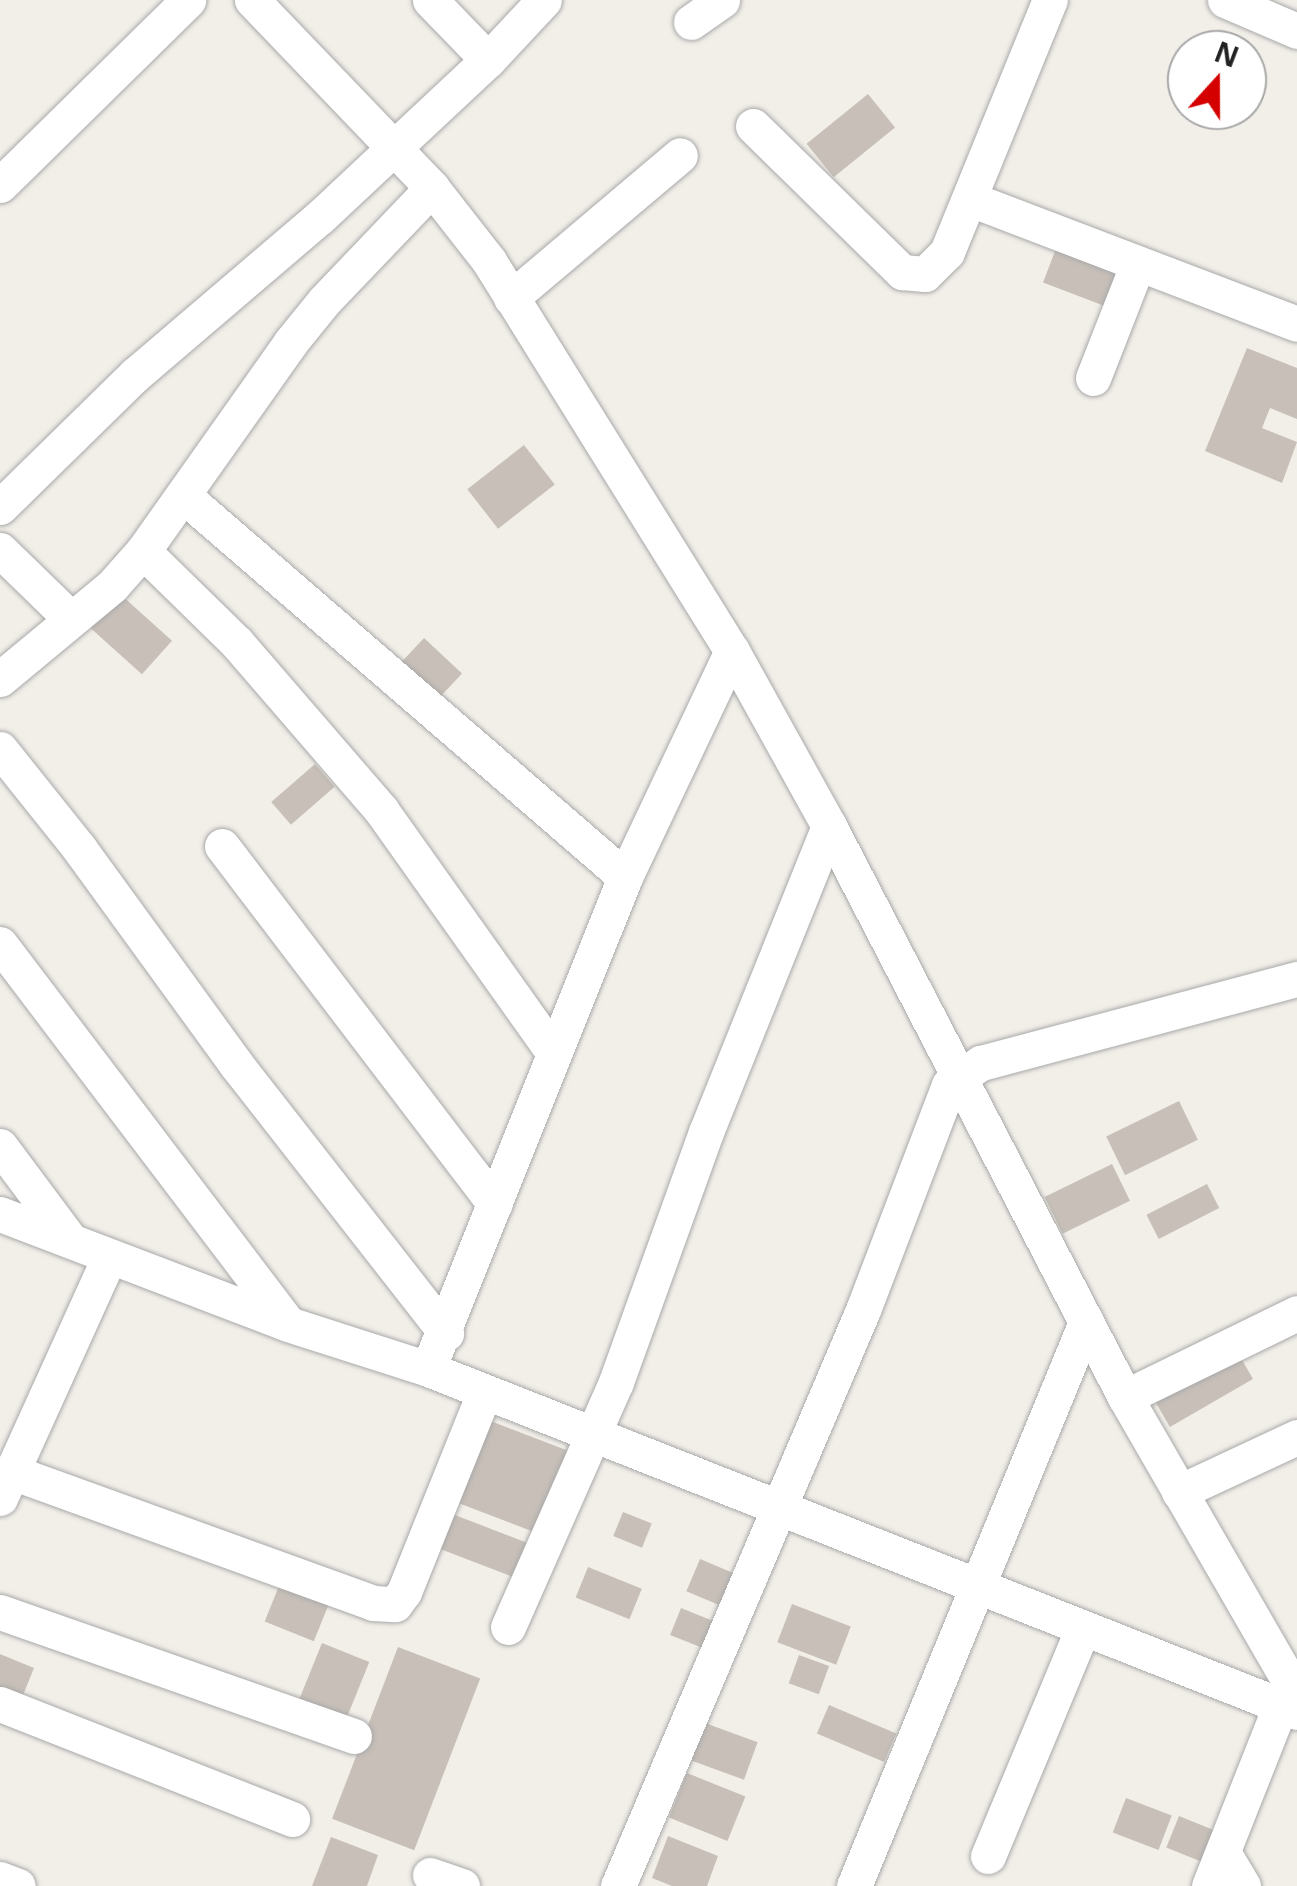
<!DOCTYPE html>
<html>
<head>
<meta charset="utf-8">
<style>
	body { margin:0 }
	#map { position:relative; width:1297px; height:1886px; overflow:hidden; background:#f2efe9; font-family:"Open Sans",sans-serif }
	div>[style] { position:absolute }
	.building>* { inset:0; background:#c7bfb8; transform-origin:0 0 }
	.roads { filter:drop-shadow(0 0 2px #a9a9a9) drop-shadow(0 0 2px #a9a9a9) }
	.minor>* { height:35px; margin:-17.5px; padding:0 17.5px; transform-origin:17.5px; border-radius:17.5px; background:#fff }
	span { translate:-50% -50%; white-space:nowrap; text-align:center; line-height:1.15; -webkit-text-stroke:8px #fff; paint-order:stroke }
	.north { position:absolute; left:1167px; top:30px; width:100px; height:100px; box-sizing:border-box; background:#fff; border:2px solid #a7a7a7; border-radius:50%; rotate:21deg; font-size:28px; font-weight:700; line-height:40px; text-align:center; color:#222 }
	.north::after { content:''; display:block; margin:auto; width:35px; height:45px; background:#d40000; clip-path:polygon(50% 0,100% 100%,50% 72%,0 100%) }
</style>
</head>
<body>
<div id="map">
	<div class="building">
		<i style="left:868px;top:94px;width:43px;height:79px;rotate:51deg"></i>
		<i style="left:1057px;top:246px;width:73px;height:39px;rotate:21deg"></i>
		<i style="clip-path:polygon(1247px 348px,1297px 368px,1297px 419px,1270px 408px,1262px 428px,1297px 442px,1282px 483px,1205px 451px)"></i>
		<i style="left:524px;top:445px;width:50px;height:72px;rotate:52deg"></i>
		<i style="left:120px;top:594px;width:70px;height:45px;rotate:42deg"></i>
		<i style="left:424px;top:638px;width:52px;height:35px;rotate:43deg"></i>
		<i style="left:315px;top:764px;width:30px;height:58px;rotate:49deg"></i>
		<i style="left:1179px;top:1101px;width:43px;height:81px;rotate:64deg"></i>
		<i style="left:1112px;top:1164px;width:41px;height:75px;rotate:64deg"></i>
		<i style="left:1207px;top:1184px;width:27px;height:68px;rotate:63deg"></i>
		<i style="left:1234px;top:1346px;width:38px;height:96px;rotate:60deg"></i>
		<i style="left:480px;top:1417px;width:102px;height:88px;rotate:21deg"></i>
		<i style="left:447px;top:1512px;width:85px;height:37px;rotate:21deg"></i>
		<i style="left:623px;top:1512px;width:31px;height:26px;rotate:22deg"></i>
		<i style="left:700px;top:1559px;width:47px;height:35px;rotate:23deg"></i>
		<i style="left:588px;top:1567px;width:58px;height:33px;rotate:22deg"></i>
		<i style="left:283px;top:1576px;width:53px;height:49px;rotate:22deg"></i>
		<i style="left:792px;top:1604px;width:63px;height:41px;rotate:21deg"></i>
		<i style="left:681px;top:1608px;width:46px;height:29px;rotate:22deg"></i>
		<i style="left:322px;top:1643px;width:51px;height:65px;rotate:22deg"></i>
		<i style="left:398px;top:1647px;width:88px;height:184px;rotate:21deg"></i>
		<i style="clip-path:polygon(0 1654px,34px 1668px,21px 1700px,0 1691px)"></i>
		<i style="left:799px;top:1655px;width:32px;height:30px;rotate:20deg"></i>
		<i style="left:829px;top:1705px;width:73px;height:31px;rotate:23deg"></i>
		<i style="left:705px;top:1723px;width:56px;height:40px;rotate:20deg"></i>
		<i style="left:687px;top:1773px;width:63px;height:48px;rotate:22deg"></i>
		<i style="left:1126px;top:1798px;width:49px;height:37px;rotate:21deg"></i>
		<i style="left:1179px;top:1816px;width:46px;height:34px;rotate:22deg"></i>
		<i style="clip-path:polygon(668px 1836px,718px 1856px,707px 1886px,672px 1886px,652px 1878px)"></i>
		<i style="clip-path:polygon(331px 1837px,378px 1855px,367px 1886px,312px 1886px)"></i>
	</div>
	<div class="roads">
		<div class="minor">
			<i style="left:252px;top:0;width:260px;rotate:46.2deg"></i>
			<i style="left:432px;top:188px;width:93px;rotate:52deg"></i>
			<i style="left:489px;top:261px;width:460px;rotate:58.1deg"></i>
			<i style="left:732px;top:651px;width:200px;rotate:61deg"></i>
			<i style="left:829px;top:826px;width:643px;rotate:62.6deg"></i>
			<i style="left:1125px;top:1397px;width:344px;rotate:60deg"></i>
			<i style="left:430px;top:0;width:83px;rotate:46deg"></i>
			<i style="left:1225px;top:0;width:78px;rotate:23.3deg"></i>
			<i style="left:691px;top:22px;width:38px;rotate:-35deg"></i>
			<i style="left:753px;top:126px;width:209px;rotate:44.4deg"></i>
			<i style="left:902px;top:272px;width:23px;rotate:5deg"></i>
			<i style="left:925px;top:274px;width:31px;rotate:-45deg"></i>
			<i style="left:947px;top:252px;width:272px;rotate:-67.8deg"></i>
			<i style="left:0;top:185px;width:264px;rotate:-44.5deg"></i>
			<i style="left:970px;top:199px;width:350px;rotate:20.9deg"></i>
			<i style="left:511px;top:298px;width:221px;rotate:-40.2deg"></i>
			<i style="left:1093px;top:378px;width:123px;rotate:-68.6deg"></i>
			<i style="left:185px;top:497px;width:581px;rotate:40.82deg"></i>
			<i style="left:0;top:507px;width:190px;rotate:-44.4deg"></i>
			<i style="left:136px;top:374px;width:242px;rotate:-40.5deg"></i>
			<i style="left:320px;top:217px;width:230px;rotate:-43.1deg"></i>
			<i style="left:488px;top:60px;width:82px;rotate:-47deg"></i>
			<i style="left:0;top:550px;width:99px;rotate:44.2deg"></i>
			<i style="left:143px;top:551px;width:132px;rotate:44.4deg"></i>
			<i style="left:237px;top:643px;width:221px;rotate:49.2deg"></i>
			<i style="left:381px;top:810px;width:298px;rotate:54.6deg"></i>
			<i style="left:0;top:679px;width:146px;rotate:-39.7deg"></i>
			<i style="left:112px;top:586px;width:47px;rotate:-48.5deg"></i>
			<i style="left:143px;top:551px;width:255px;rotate:-54.7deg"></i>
			<i style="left:290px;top:343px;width:55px;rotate:-50.9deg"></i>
			<i style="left:325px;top:300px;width:155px;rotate:-46.3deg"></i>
			<i style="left:0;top:749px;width:127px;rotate:51.4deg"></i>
			<i style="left:79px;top:848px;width:266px;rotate:54deg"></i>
			<i style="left:235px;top:1063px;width:343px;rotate:52deg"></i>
			<i style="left:222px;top:846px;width:450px;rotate:52.7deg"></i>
			<i style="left:0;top:944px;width:476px;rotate:52.8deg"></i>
			<i style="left:0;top:1146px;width:117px;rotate:53.3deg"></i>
			<i style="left:0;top:1214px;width:308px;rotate:20.9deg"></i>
			<i style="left:288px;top:1324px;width:147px;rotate:17.8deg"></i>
			<i style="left:428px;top:1369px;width:934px;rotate:21.54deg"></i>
			<i style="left:428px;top:1369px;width:530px;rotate:-68.18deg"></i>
			<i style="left:625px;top:877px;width:250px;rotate:-64.7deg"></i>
			<i style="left:1125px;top:1397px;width:191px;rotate:-26deg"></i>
			<i style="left:9px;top:1471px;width:387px;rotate:19.9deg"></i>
			<i style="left:373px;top:1603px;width:22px;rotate:3deg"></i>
			<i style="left:395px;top:1604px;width:15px;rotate:-53deg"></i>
			<i style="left:404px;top:1592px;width:214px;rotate:-68.1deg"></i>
			<i style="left:1179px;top:1492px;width:130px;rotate:-25deg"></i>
			<i style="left:0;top:1498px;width:264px;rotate:-65.6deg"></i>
			<i style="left:0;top:1612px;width:375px;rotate:19.3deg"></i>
			<i style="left:508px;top:1627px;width:268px;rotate:-66.2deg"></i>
			<i style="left:616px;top:1382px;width:266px;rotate:-70.2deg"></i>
			<i style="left:706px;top:1132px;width:330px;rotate:-68.1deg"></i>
			<i style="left:0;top:1704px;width:314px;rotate:21.5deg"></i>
			<i style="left:1224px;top:1854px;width:37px;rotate:59deg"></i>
			<i style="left:988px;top:1856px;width:245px;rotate:-67.4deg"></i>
			<i style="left:430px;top:1875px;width:34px;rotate:19deg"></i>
			<i style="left:0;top:1879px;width:19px;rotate:21deg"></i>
			<i style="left:618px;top:1886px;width:626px;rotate:-66.96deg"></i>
			<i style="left:863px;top:1310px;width:241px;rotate:-69.1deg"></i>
			<i style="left:949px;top:1085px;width:39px;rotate:-35deg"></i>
			<i style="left:981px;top:1063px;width:327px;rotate:-14.9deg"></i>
			<i style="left:854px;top:1886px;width:610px;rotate:-67.64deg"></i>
			<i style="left:1209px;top:1886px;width:193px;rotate:-68.4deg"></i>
		</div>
	</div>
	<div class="north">N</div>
</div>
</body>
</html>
